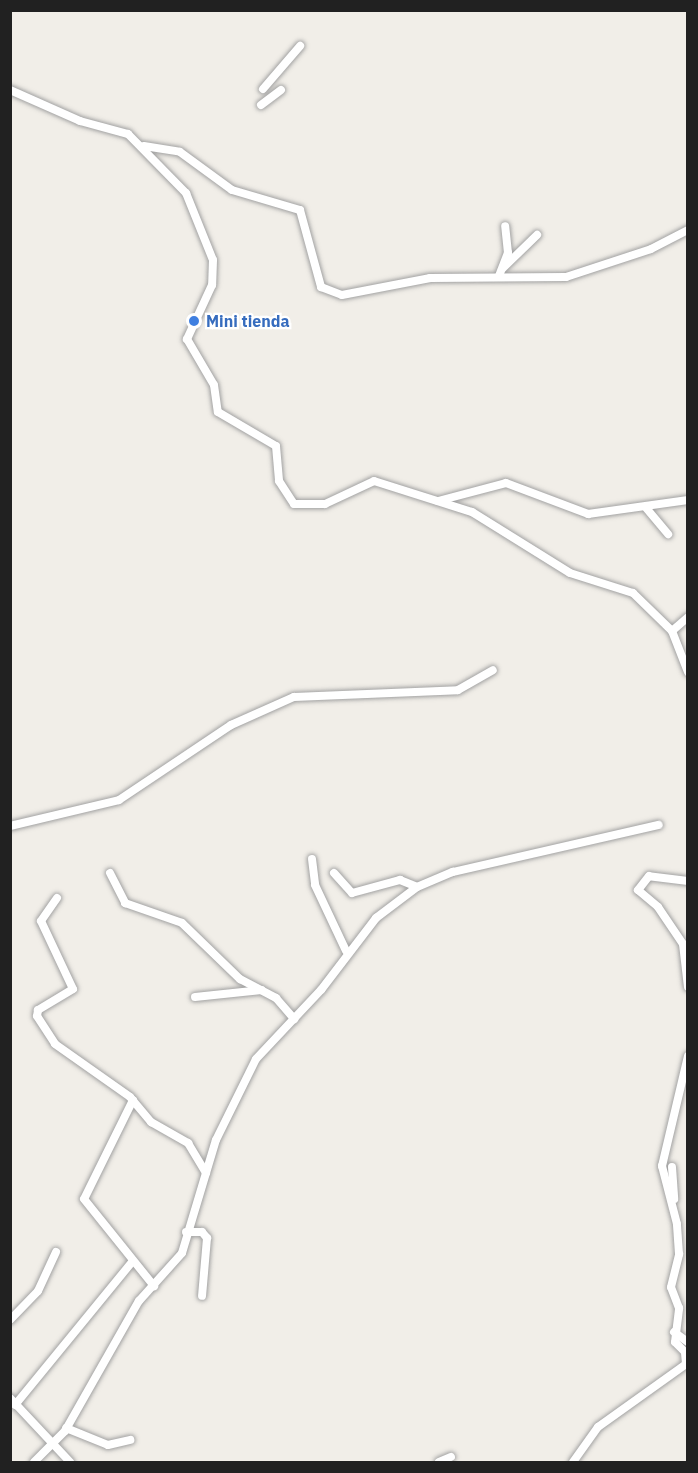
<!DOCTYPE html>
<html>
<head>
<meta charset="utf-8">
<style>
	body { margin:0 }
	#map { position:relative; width:698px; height:1473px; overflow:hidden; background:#f1eee8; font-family:"IBM Plex Sans",sans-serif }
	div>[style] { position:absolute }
	.roads { filter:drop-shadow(0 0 2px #a2a2a2) drop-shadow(0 0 2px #a2a2a2) }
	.minor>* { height:8px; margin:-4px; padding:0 4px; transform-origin:4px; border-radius:4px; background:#fff }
	.dots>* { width:16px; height:16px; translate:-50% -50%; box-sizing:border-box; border:3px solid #fff; border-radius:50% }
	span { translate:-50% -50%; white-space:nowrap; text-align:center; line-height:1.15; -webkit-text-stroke:4.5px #fff; paint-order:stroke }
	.shop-label { font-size:16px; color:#366cbe; font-weight:700 }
	.left { translate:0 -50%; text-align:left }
	.frame { position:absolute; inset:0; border:12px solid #212121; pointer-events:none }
</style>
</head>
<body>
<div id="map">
	<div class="roads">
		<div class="minor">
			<i style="left:263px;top:89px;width:57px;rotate:-49.3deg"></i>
			<i style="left:10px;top:90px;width:77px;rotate:23.9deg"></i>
			<i style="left:80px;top:121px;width:50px;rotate:15.2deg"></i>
			<i style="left:128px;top:134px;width:83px;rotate:45.5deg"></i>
			<i style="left:186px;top:193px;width:72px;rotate:68.1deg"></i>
			<i style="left:213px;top:260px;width:25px;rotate:92deg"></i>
			<i style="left:212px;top:285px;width:60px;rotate:114.8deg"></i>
			<i style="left:187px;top:339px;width:53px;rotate:59.6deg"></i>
			<i style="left:214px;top:385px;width:27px;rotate:82deg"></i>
			<i style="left:218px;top:412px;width:67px;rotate:30.4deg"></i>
			<i style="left:276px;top:446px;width:35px;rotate:85deg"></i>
			<i style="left:279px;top:481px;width:27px;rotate:57deg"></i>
			<i style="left:294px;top:504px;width:31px"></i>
			<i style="left:325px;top:504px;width:54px;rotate:-25.1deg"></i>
			<i style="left:374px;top:481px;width:103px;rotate:17.6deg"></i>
			<i style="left:472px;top:512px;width:115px;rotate:31.9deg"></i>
			<i style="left:570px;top:573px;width:66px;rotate:17.6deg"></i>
			<i style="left:633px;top:593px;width:54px;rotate:44.3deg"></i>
			<i style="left:672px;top:631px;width:44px;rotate:68.7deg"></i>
			<i style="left:261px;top:105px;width:25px;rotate:-37deg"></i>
			<i style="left:144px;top:146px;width:36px;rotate:9deg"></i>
			<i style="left:180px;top:152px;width:64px;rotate:36.2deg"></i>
			<i style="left:232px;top:190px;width:71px;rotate:16.4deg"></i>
			<i style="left:300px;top:210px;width:80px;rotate:74.7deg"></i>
			<i style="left:321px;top:287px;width:22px;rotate:21deg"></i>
			<i style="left:342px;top:295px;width:90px;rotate:-10.9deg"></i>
			<i style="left:430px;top:278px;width:136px;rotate:-0.4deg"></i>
			<i style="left:566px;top:277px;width:89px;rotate:-18.2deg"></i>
			<i style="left:651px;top:249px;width:42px;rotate:-27.2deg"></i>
			<i style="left:502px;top:269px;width:49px;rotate:-44.2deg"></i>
			<i style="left:499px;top:276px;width:25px;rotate:-69deg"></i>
			<i style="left:508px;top:253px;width:27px;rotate:-96deg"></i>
			<i style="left:438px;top:501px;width:70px;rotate:-14.8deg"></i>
			<i style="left:506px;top:483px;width:88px;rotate:20.7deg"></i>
			<i style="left:588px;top:514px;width:101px;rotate:-8deg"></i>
			<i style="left:647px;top:509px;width:33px;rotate:50deg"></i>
			<i style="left:672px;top:631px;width:21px;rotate:-41deg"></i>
			<i style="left:10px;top:826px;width:112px;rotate:-13.4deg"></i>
			<i style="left:119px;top:800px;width:135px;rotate:-33.8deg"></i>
			<i style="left:231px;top:725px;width:69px;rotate:-24deg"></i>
			<i style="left:294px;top:697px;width:164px;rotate:-2.4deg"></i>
			<i style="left:458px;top:690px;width:40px;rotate:-29.7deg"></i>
			<i style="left:312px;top:859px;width:26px;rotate:83deg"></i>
			<i style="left:315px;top:885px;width:73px;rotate:64.8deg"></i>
			<i style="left:110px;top:873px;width:34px;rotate:63deg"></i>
			<i style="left:125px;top:903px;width:60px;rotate:19.3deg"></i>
			<i style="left:182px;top:923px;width:81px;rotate:44deg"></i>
			<i style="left:240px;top:979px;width:41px;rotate:27.8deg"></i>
			<i style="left:276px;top:998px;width:28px;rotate:49deg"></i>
			<i style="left:334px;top:873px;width:27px;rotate:48deg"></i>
			<i style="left:352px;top:893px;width:50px;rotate:-15.2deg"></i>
			<i style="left:400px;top:880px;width:18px;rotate:22deg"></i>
			<i style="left:688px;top:881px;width:39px;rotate:-173deg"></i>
			<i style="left:649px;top:876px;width:18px;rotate:128deg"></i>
			<i style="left:638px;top:890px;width:26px;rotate:40deg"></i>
			<i style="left:658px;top:907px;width:45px;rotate:56deg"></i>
			<i style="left:683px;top:944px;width:43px;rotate:83.4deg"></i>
			<i style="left:57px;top:898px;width:28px;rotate:125deg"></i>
			<i style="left:41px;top:921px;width:75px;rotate:64.8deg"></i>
			<i style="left:73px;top:989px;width:41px;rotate:149deg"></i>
			<i style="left:38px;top:1010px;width:6px;rotate:99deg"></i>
			<i style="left:37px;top:1016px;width:33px;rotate:57deg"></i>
			<i style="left:55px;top:1044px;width:92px;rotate:35.2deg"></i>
			<i style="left:130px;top:1097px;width:33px;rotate:50deg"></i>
			<i style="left:151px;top:1122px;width:43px;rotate:29.6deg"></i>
			<i style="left:188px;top:1143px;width:35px;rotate:59deg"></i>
			<i style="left:195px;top:997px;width:67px;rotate:-6deg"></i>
			<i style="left:133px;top:1100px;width:110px;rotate:116.3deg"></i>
			<i style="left:84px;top:1199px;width:112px;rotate:51.2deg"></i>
			<i style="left:672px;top:1167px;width:32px;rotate:86deg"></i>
			<i style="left:186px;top:1232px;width:16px"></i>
			<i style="left:202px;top:1232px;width:8px;rotate:50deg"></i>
			<i style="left:207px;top:1238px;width:58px;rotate:94.9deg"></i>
			<i style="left:10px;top:1320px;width:40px;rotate:-46deg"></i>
			<i style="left:38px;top:1291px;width:43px;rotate:-65.2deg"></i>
			<i style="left:674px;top:1332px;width:17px;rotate:36deg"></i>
			<i style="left:10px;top:1398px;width:88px;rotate:46.8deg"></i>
			<i style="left:15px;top:1405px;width:186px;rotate:-50.7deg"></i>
			<i style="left:66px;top:1428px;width:45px;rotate:22deg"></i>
			<i style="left:108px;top:1445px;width:23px;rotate:-13deg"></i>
			<i style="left:34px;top:1462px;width:44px;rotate:-45deg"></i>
			<i style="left:65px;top:1431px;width:150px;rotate:-60.4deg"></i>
			<i style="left:139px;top:1301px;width:64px;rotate:-48.1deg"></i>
			<i style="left:182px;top:1253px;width:118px;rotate:-73.3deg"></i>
			<i style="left:216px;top:1140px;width:90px;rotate:-63.7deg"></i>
			<i style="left:256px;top:1059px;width:95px;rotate:-46.7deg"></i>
			<i style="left:321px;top:990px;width:91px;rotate:-52.6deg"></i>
			<i style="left:376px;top:918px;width:51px;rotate:-37.1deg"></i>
			<i style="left:417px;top:887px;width:39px;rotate:-23deg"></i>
			<i style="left:453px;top:872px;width:211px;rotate:-12.9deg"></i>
			<i style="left:439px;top:1462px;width:13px;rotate:-23deg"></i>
			<i style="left:573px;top:1462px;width:43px;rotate:-54.5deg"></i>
			<i style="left:598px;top:1427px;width:108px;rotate:-35.6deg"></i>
			<i style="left:686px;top:1364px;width:12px;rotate:-95deg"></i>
			<i style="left:685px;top:1352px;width:14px;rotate:-135deg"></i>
			<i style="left:675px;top:1342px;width:34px;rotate:-83deg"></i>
			<i style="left:679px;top:1308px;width:22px;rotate:-111deg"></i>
			<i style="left:671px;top:1287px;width:34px;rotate:-76deg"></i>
			<i style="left:679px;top:1254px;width:30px;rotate:-94deg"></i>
			<i style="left:677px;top:1224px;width:60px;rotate:-104.5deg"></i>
			<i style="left:662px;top:1166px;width:113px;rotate:-76.7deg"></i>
		</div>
	</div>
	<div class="dots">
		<i style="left:194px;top:321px;background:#3f7fe0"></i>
	</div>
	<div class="shop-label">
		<span class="left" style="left:206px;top:321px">Mini tienda</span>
	</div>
	<div class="frame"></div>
</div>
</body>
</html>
